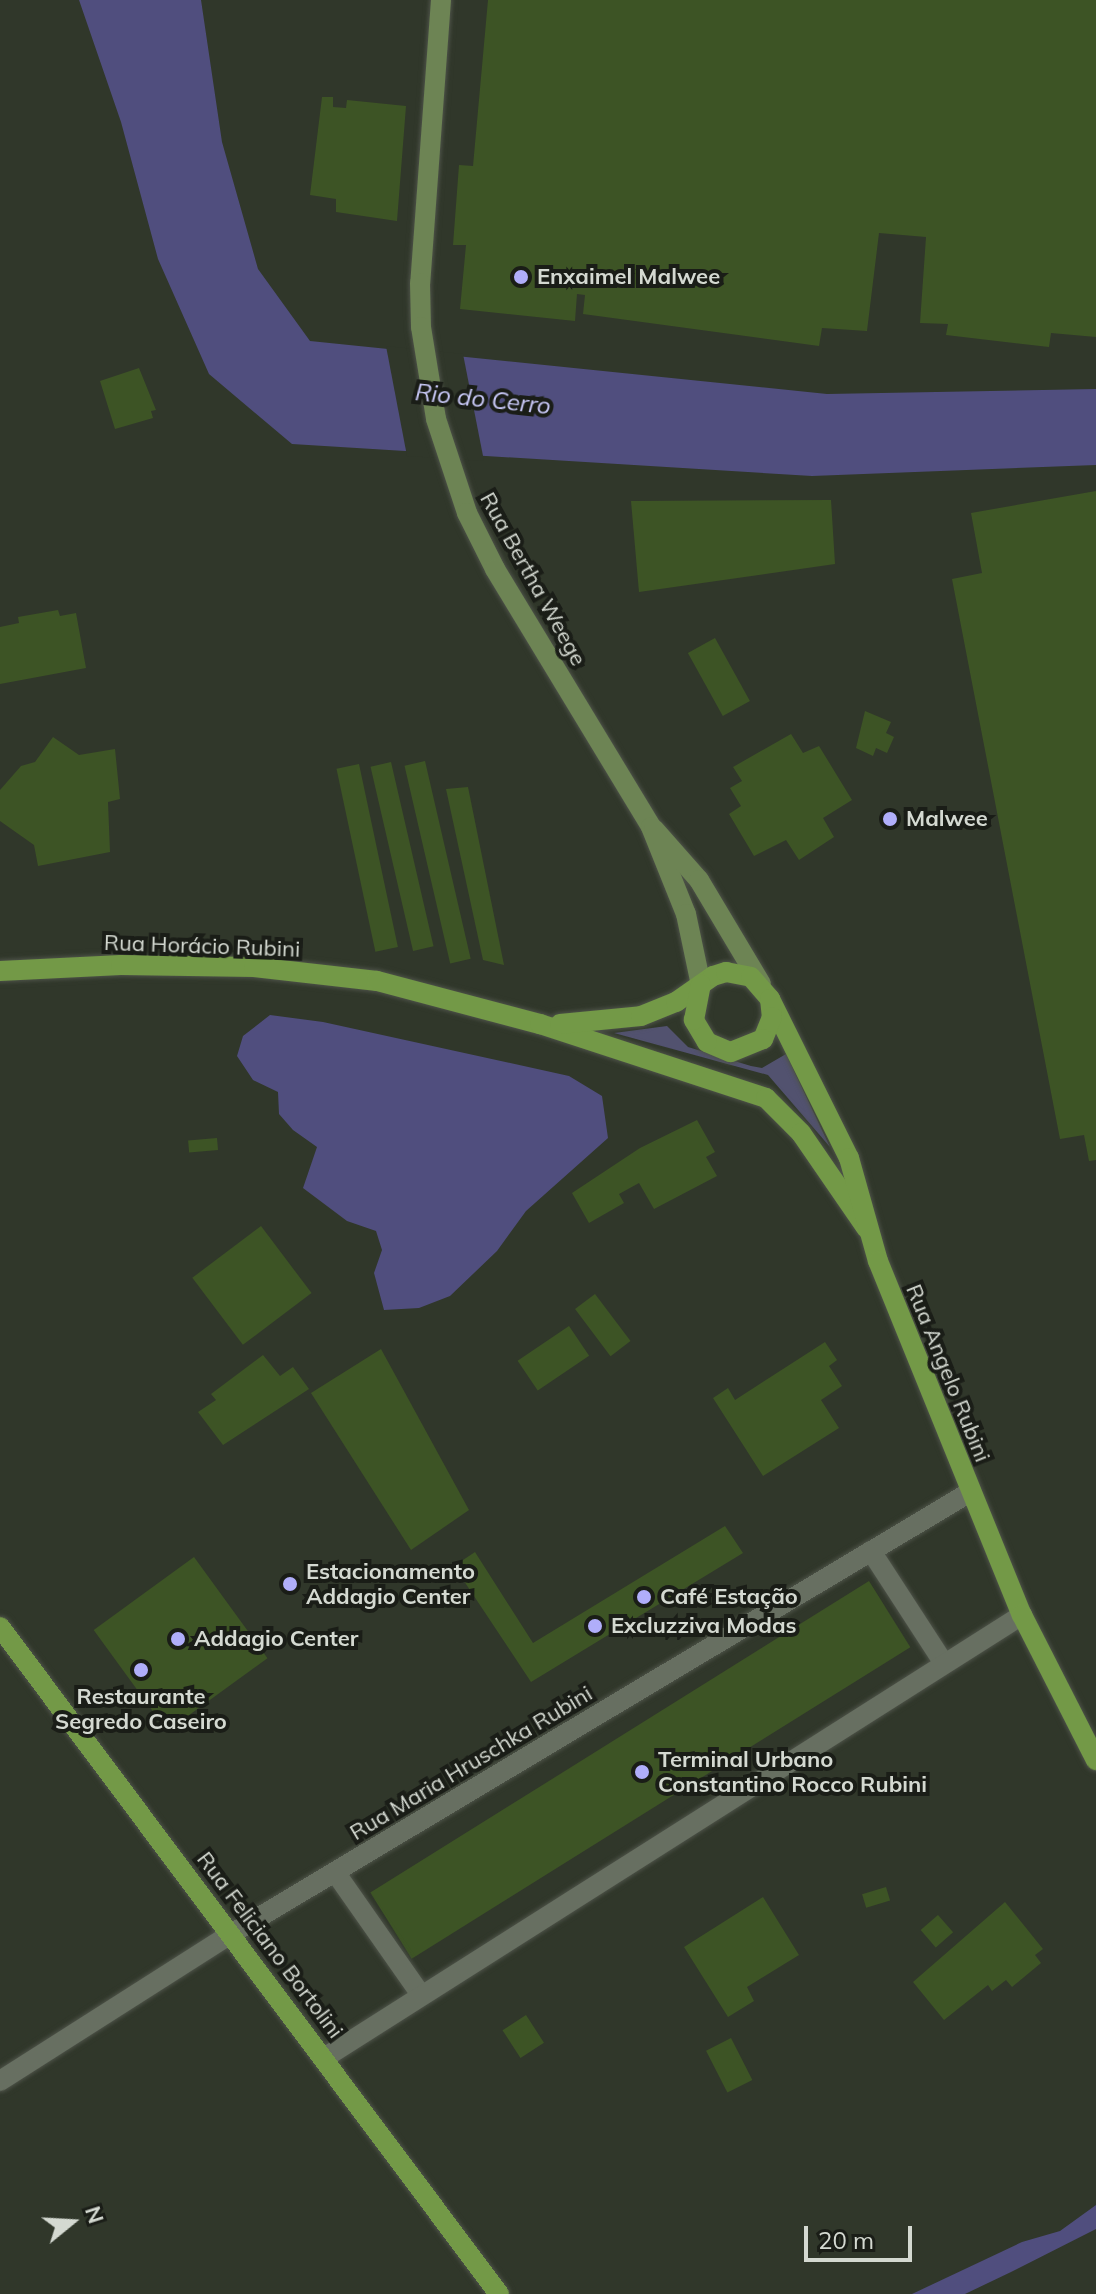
<!DOCTYPE html>
<html>
<head>
<meta charset="utf-8">
<style>
	body { margin:0 }
	#map { position:relative; width:1096px; height:2294px; overflow:hidden; background:#30372a; font-family:Mulish,sans-serif }
	div>[style] { position:absolute }
	.green>* { inset:0; background:#52526f }
	.water>* { inset:0; background:#504e7e }
	.pier>* { inset:0; background:#30372a }
	.building>* { inset:0; background:#3d5425; transform-origin:0 0 }
	.roads { filter:drop-shadow(0 0 2px #4d5248) drop-shadow(0 0 2px #4d5248) }
	.lane>* { height:20px; margin:-10px; padding:0 10px; transform-origin:10px; border-radius:10px; background:#676f61 }
	.street>* { height:20px; margin:-10px; padding:0 10px; transform-origin:10px; border-radius:10px; background:#676f61 }
	.secondary>* { height:20px; margin:-10px; padding:0 10px; transform-origin:10px; border-radius:10px; background:#6d8454 }
	.primary>* { height:20px; margin:-10px; padding:0 10px; transform-origin:10px; border-radius:10px; background:#739947 }
	.dots>* { width:22px; height:22px; translate:-50% -50%; box-sizing:border-box; border:4px solid #1a1d17; border-radius:50% }
	span { translate:-50% -50%; white-space:nowrap; text-align:center; line-height:1.15; -webkit-text-stroke:8px #1a1d17; paint-order:stroke }
	.poi-label { font-size:22px; color:#d4d9d1; font-weight:700 }
	.left { translate:0 -50%; text-align:left }
	.street-label { font-size:22px; color:#d4d9d1 }
	.water-label { font-size:24px; color:#c8c8f7; font-style:italic }
	.north { position:absolute; left:32px; top:2182px; width:80px; height:80px; -webkit-text-stroke:6px #1a1d17; paint-order:stroke; rotate:72deg; font-size:22px; font-weight:700; line-height:32px; text-align:center; color:#d4d9d1 }
	.north::after { content:''; display:block; margin:auto; width:28px; height:36px; background:#d4d9d1; clip-path:polygon(50% 0,100% 100%,50% 72%,0 100%) }
	.scale { position:absolute; left:804px; top:2226px; width:108px; height:36px; box-sizing:border-box; border:4px solid #d4d9d1; border-top:0; padding-left:10px; font-size:24px; line-height:28px; white-space:nowrap; color:#d4d9d1; -webkit-text-stroke:6px #1a1d17; paint-order:stroke }
</style>
</head>
<body>
<div id="map">
	<div class="green">
		<i style="clip-path:polygon(667px 1026px,688px 1047px,751px 1066px,762px 1068px,786px 1054px,830px 1147px,768px 1075px,614px 1033px)"></i>
	</div>
	<div class="water">
		<i style="clip-path:polygon(79px 0,201px 0,222px 142px,258px 269px,310px 341px,827px 394px,1096px 389px,1096px 465px,812px 476px,292px 444px,209px 374px,158px 259px,121px 122px)"></i>
		<i style="clip-path:polygon(270px 1015px,323px 1022px,569px 1076px,602px 1096px,608px 1138px,526px 1211px,497px 1251px,450px 1296px,419px 1308px,384px 1310px,374px 1273px,382px 1250px,376px 1231px,347px 1221px,303px 1188px,317px 1147px,293px 1130px,279px 1114px,278px 1092px,253px 1080px,237px 1056px,243px 1036px)"></i>
		<i style="clip-path:polygon(1096px 2205px,1096px 2229px,1011px 2272px,965px 2294px,912px 2294px,1022px 2242px,1060px 2231px)"></i>
	</div>
	<div class="pier">
		<i style="clip-path:polygon(386px 346px,463px 354px,484px 461px,407px 456px)"></i>
	</div>
	<div class="building">
		<i style="clip-path:polygon(488px 0,1096px 0,1096px 337px,1051px 333px,1049px 347px,946px 335px,948px 324px,920px 323px,926px 237px,879px 233px,867px 331px,822px 328px,819px 346px,583px 314px,585px 295px,577px 294px,575px 321px,460px 309px,466px 245px,453px 245px,459px 165px,473px 166px)"></i>
		<i style="clip-path:polygon(322px 97px,333px 97px,333px 107px,346px 108px,347px 100px,406px 106px,397px 221px,336px 212px,336px 199px,310px 195px)"></i>
		<i style="clip-path:polygon(139px 368px,156px 410px,151px 411px,153px 418px,115px 429px,100px 381px)"></i>
		<i style="clip-path:polygon(1096px 491px,1096px 1160px,1089px 1161px,1084px 1135px,1060px 1139px,952px 579px,982px 573px,971px 513px)"></i>
		<i style="clip-path:polygon(831px 500px,835px 564px,639px 592px,631px 501px)"></i>
		<i style="clip-path:polygon(58px 610px,60px 616px,76px 613px,86px 668px,0 684px,0 627px,19px 623px,18px 617px)"></i>
		<i style="left:715px;top:638px;width:72px;height:31px;rotate:61deg"></i>
		<i style="clip-path:polygon(865px 711px,891px 722px,886px 733px,894px 737px,887px 753px,876px 748px,873px 756px,856px 748px)"></i>
		<i style="clip-path:polygon(791px 734px,803px 753px,819px 746px,852px 800px,823px 818px,834px 837px,799px 860px,786px 840px,754px 856px,729px 814px,741px 806px,730px 788px,742px 781px,733px 767px)"></i>
		<i style="clip-path:polygon(53px 737px,79px 755px,115px 749px,120px 799px,108px 802px,110px 852px,38px 866px,34px 845px,0 821px,0 790px,21px 766px,35px 762px)"></i>
		<i style="left:425px;top:761px;width:203px;height:21px;rotate:77deg"></i>
		<i style="left:391px;top:762px;width:189px;height:21px;rotate:77deg"></i>
		<i style="left:359px;top:764px;width:187px;height:23px;rotate:78deg"></i>
		<i style="clip-path:polygon(468px 787px,504px 965px,483px 960px,446px 789px)"></i>
		<i style="clip-path:polygon(697px 1120px,715px 1152px,706px 1157px,717px 1176px,654px 1209px,639px 1183px,619px 1194px,624px 1203px,589px 1223px,572px 1193px,640px 1148px)"></i>
		<i style="left:217px;top:1138px;width:12px;height:29px;rotate:85deg"></i>
		<i style="left:261px;top:1226px;width:84px;height:86px;rotate:53deg"></i>
		<i style="left:595px;top:1294px;width:59px;height:25px;rotate:53deg"></i>
		<i style="left:569px;top:1326px;width:36px;height:62px;rotate:56deg"></i>
		<i style="clip-path:polygon(825px 1342px,837px 1360px,829px 1366px,842px 1386px,821px 1400px,839px 1428px,763px 1476px,713px 1398px,728px 1388px,735px 1400px)"></i>
		<i style="clip-path:polygon(381px 1349px,469px 1510px,411px 1550px,311px 1393px)"></i>
		<i style="clip-path:polygon(263px 1355px,280px 1376px,293px 1367px,309px 1389px,223px 1445px,198px 1412px,216px 1400px,211px 1394px)"></i>
		<i style="clip-path:polygon(725px 1526px,743px 1553px,531px 1682px,454px 1566px,475px 1552px,533px 1643px)"></i>
		<i style="left:194px;top:1557px;width:125px;height:124px;rotate:54deg"></i>
		<i style="left:869px;top:1581px;width:78px;height:588px;rotate:58deg"></i>
		<i style="left:886px;top:1887px;width:14px;height:25px;rotate:73deg"></i>
		<i style="clip-path:polygon(763px 1897px,799px 1955px,747px 1987px,754px 2001px,728px 2017px,684px 1947px)"></i>
		<i style="clip-path:polygon(1005px 1902px,1043px 1949px,1035px 1955px,1041px 1963px,1012px 1987px,1006px 1980px,992px 1991px,988px 1985px,944px 2020px,913px 1982px)"></i>
		<i style="left:938px;top:1915px;width:23px;height:23px;rotate:49deg"></i>
		<i style="left:526px;top:2015px;width:33px;height:28px;rotate:57deg"></i>
		<i style="left:731px;top:2038px;width:47px;height:28px;rotate:63deg"></i>
	</div>
	<div class="roads">
		<div class="lane">
			<i style="left:871px;top:1551px;width:132px;rotate:57deg"></i>
			<i style="left:335px;top:1872px;width:150px;rotate:55deg"></i>
			<i style="left:324px;top:2058px;width:827px;rotate:-32.4deg"></i>
		</div>
		<div class="street">
			<i style="left:0;top:2081px;width:274px;rotate:-32.5deg"></i>
			<i style="left:231px;top:1934px;width:861px;rotate:-30.88deg"></i>
		</div>
		<div class="secondary">
			<i style="left:441px;top:0;width:284px;rotate:94.2deg"></i>
			<i style="left:420px;top:283px;width:44px;rotate:88.7deg"></i>
			<i style="left:421px;top:327px;width:93px;rotate:80.7deg"></i>
			<i style="left:436px;top:419px;width:99px;rotate:71.7deg"></i>
			<i style="left:467px;top:513px;width:63px;rotate:63.4deg"></i>
			<i style="left:495px;top:569px;width:301px;rotate:58.8deg"></i>
			<i style="left:651px;top:827px;width:94px;rotate:68.1deg"></i>
			<i style="left:686px;top:914px;width:73px;rotate:78.1deg"></i>
			<i style="left:654px;top:829px;width:68px;rotate:48.6deg"></i>
			<i style="left:699px;top:880px;width:121px;rotate:59.2deg"></i>
		</div>
		<div class="primary">
			<i style="left:0;top:971px;width:121px;rotate:-2.8deg"></i>
			<i style="left:121px;top:965px;width:133px;rotate:0.9deg"></i>
			<i style="left:254px;top:967px;width:124px;rotate:6.5deg"></i>
			<i style="left:377px;top:981px;width:169px;rotate:14.8deg"></i>
			<i style="left:540px;top:1024px;width:238px;rotate:18.1deg"></i>
			<i style="left:766px;top:1098px;width:49px;rotate:45deg"></i>
			<i style="left:801px;top:1133px;width:116px;rotate:55.5deg"></i>
			<i style="left:770px;top:999px;width:178px;rotate:63.6deg"></i>
			<i style="left:849px;top:1158px;width:107px;rotate:74.3deg"></i>
			<i style="left:878px;top:1261px;width:382px;rotate:67.9deg"></i>
			<i style="left:1022px;top:1615px;width:163px;rotate:63deg"></i>
			<i style="left:560px;top:1024px;width:81px;rotate:-5.6deg"></i>
			<i style="left:641px;top:1016px;width:38px;rotate:-22deg"></i>
			<i style="left:676px;top:1002px;width:45px;rotate:-35.1deg"></i>
			<i style="left:713px;top:976px;width:14px;rotate:-17deg"></i>
			<i style="left:726px;top:972px;width:25px;rotate:11deg"></i>
			<i style="left:751px;top:977px;width:29px;rotate:49deg"></i>
			<i style="left:770px;top:999px;width:18px;rotate:84deg"></i>
			<i style="left:772px;top:1017px;width:24px;rotate:112deg"></i>
			<i style="left:763px;top:1039px;width:35px;rotate:158deg"></i>
			<i style="left:730px;top:1052px;width:25px;rotate:-157deg"></i>
			<i style="left:707px;top:1042px;width:26px;rotate:-121deg"></i>
			<i style="left:694px;top:1020px;width:36px;rotate:-79deg"></i>
			<i style="left:0;top:1627px;width:833px;rotate:53.2deg"></i>
		</div>
	</div>
	<div class="dots">
		<i style="left:521px;top:277px;background:#b0aefa"></i>
		<i style="left:890px;top:819px;background:#b0aefa"></i>
		<i style="left:290px;top:1584px;background:#b0aefa"></i>
		<i style="left:644px;top:1597px;background:#b0aefa"></i>
		<i style="left:595px;top:1626px;background:#b0aefa"></i>
		<i style="left:178px;top:1639px;background:#b0aefa"></i>
		<i style="left:141px;top:1670px;background:#b0aefa"></i>
		<i style="left:642px;top:1772px;background:#b0aefa"></i>
	</div>
	<div class="poi-label">
		<span class="left" style="left:537px;top:277px">Enxaimel Malwee</span>
		<span class="left" style="left:906px;top:819px">Malwee</span>
		<span class="left" style="left:306px;top:1584px">Estacionamento<br>Addagio Center</span>
		<span class="left" style="left:660px;top:1597px">Café Estação</span>
		<span class="left" style="left:611px;top:1626px">Excluzziva Modas</span>
		<span class="left" style="left:194px;top:1639px">Addagio Center</span>
		<span style="left:141px;top:1709px">Restaurante<br>Segredo Caseiro</span>
		<span class="left" style="left:658px;top:1772px">Terminal Urbano<br>Constantino Rocco Rubini</span>
	</div>
	<div class="street-label">
		<span style="left:533px;top:579px;rotate:61deg">Rua Bertha Weege</span>
		<span style="left:202px;top:946px;rotate:2deg">Rua Horácio Rubini</span>
		<span style="left:948px;top:1373px;rotate:68deg">Rua Angelo Rubini</span>
		<span style="left:471px;top:1763px;rotate:-31deg">Rua Maria Hruschka Rubini</span>
		<span style="left:270px;top:1945px;rotate:53deg">Rua Feliciano Bortolini</span>
	</div>
	<div class="water-label">
		<span style="left:483px;top:399px;rotate:6deg">Rio do Cerro</span>
	</div>
	<div class="north">N</div>
	<div class="scale">20 m</div>
</div>
</body>
</html>
